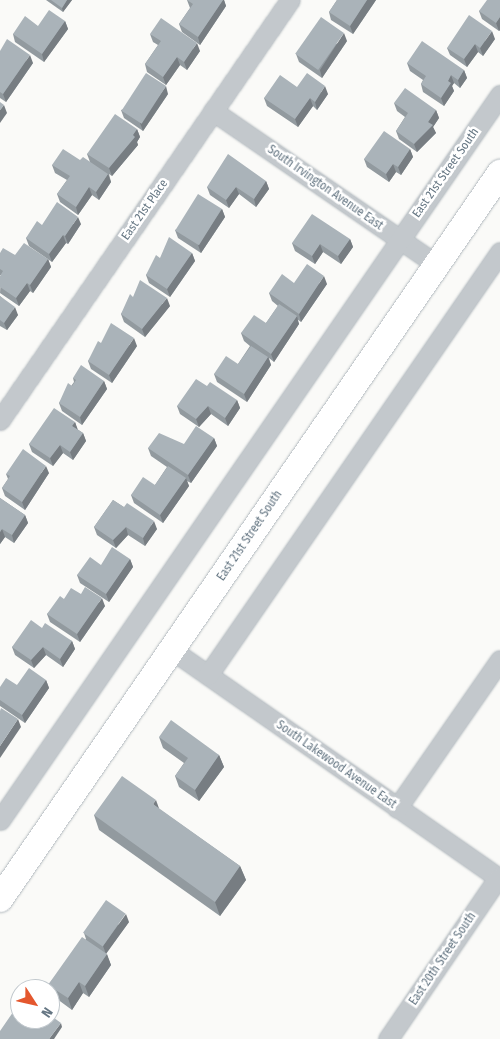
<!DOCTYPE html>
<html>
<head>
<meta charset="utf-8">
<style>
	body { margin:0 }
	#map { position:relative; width:500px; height:1039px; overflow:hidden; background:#fafaf8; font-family:"Fira Sans Condensed",sans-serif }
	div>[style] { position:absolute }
	.roads { filter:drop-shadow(0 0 1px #b3babf) drop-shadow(0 0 1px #b3babf) }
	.minor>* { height:19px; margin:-9.5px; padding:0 9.5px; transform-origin:9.5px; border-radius:9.5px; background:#c3c8cc }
	.secondary>* { height:26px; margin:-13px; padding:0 13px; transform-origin:13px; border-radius:13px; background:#fff }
	.wall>* { inset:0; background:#929a9f }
	.shaded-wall>* { inset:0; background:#777d82 }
	.building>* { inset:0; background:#aab3b9; transform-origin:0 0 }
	span { translate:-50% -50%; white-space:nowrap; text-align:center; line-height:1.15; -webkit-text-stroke:5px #fff; paint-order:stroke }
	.street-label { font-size:12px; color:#657683 }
	.north { position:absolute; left:10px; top:979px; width:50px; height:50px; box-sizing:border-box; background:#fff; border:1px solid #c1c8cd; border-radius:50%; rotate:125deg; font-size:14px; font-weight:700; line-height:20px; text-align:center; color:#657683 }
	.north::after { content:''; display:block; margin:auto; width:18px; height:22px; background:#e4572e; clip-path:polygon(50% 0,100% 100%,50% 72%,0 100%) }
</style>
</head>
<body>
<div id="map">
	<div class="roads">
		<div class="minor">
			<i style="left:213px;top:111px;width:272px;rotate:34.5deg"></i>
			<i style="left:0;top:420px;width:510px;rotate:-55.38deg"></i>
			<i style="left:172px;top:650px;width:400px;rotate:34.9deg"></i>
			<i style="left:208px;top:675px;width:514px;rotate:-55.38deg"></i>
			<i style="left:397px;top:808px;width:180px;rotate:-55.2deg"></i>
			<i style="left:0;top:820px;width:881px;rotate:-55.41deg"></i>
			<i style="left:388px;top:1039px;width:195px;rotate:-55.7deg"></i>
		</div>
		<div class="secondary">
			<i style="left:0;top:899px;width:882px;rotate:-55.44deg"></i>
		</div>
	</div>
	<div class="wall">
		<i style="clip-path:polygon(46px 0,72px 0,63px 12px)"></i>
		<i style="clip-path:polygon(187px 0,224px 0,226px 6px,200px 45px,182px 32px,179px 24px,190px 8px)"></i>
		<i style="clip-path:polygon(337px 0,376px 0,353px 34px,331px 20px,329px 12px)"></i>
		<i style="clip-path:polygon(500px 0,500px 30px,499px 31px,482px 19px,479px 11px)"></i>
		<i style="clip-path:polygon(65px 21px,68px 29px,44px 62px,15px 42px,13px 34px,38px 26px)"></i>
		<i style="clip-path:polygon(150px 34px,200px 51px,187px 70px,180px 65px,166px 85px,147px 72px,145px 64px,158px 45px,153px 42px)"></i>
		<i style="clip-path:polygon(495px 39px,483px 56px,478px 52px,467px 67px,450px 55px,447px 48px)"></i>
		<i style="clip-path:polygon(347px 41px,322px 78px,299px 62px,296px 54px)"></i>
		<i style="clip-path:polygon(0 51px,33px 63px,6px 102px,0 98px)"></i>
		<i style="clip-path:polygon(407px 63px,464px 70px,467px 78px,460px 88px,454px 83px,452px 86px,454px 91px,444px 106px,423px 92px,421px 84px,423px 80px,410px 71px)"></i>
		<i style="clip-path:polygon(297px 87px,328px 94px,317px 110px,313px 106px,298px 127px,267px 106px,264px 98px)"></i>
		<i style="clip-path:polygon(168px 94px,143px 131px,124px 118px,121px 110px)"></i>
		<i style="clip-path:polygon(394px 103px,436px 110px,439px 118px,433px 127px,436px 133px,417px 152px,399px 139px,396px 131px,405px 117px,397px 111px)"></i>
		<i style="clip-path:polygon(137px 129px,140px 137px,137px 142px,138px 145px,112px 176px,109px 174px,111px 182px,99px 200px,92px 195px,78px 215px,60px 202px,57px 194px,67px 180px,55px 173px,52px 165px,80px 160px,90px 162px,87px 154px)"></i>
		<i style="clip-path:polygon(410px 149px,413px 157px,401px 175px,396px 172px,389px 182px,367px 167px,364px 159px)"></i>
		<i style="clip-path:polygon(266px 181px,269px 189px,256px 207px,239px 194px,229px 208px,210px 195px,207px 187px)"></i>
		<i style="clip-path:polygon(222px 209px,225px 217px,201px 253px,178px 238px,175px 230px)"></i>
		<i style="clip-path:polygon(81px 224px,68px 244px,66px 243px,52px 262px,29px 246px,26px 238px,42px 225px)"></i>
		<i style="clip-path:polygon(350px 239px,353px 247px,341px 264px,323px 252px,315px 264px,295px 251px,292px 243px)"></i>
		<i style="clip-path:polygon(0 253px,15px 255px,48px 259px,51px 267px,33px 293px,30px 291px,19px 306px,0 293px,1px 275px,0 275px)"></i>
		<i style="clip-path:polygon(192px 253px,195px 261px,170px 297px,149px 283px,146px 275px,160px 258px)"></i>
		<i style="clip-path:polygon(294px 283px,327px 284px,301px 322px,297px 319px,299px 324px,274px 362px,269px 358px,271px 365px,247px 402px,217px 382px,214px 374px,238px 364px,250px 346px,244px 341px,241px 333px,266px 323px,278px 306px,272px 301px,269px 293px)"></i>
		<i style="clip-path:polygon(0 296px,18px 315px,7px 330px,0 326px)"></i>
		<i style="clip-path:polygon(133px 297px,170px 306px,145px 337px,124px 322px,121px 314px)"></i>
		<i style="clip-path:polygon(101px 343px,137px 346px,112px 383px,91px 369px,88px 361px)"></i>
		<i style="clip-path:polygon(73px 378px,104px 381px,107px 389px,82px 425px,62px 411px,59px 403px,74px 382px)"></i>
		<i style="clip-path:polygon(237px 400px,240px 408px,228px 426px,211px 414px,199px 427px,180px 414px,177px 406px)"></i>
		<i style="clip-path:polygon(75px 422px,77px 429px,83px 433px,86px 441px,73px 460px,63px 453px,53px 466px,32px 452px,29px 444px)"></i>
		<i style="clip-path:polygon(214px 438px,217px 446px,191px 483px,187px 481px,189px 486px,163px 523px,134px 503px,131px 495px,155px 485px,167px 467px,151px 456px,148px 448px,184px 444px)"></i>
		<i style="clip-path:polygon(49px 473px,25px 510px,5px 496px,2px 488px,8px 479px,6px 474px)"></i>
		<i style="clip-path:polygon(0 498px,25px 515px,28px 523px,14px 543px,5px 537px,0 544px)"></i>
		<i style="clip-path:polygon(113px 500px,157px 529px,145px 546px,128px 535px,116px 548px,97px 535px,94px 527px)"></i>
		<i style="clip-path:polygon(130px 559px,133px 567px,109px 602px,80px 583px,77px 575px)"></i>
		<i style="clip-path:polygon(81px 594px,105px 606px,80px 642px,50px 622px,47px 614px,64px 599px)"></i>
		<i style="clip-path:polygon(42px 628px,72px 641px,75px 649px,63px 667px,46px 655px,34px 668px,15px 655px,12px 647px)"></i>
		<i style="clip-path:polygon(46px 680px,49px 688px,25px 723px,0 706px,0 687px,17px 685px)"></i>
		<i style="clip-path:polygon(159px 737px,219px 755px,224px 767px,199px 801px,179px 787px,175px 776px,184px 763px,163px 748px)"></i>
		<i style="clip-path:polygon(159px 809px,240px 866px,246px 880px,220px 916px,99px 830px,94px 815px)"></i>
		<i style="clip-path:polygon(129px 922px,106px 953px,111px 965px,89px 997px,83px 993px,72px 1010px,53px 996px,48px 985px,86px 939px,84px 933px)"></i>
	</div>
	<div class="shaded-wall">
		<i style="clip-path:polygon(67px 0,72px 0,63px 12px,62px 8px)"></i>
		<i style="clip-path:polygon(223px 0,224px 0,226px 6px,200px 45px,198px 37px)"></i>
		<i style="clip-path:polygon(367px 0,376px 0,353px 34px,350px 26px)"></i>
		<i style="clip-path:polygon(500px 17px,500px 30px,499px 31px,496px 23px)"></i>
		<i style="clip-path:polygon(65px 21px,68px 29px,44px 62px,42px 54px)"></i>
		<i style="clip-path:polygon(492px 31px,495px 39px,483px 56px,480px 48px)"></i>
		<i style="clip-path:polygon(344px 33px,347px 41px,322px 78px,320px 70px)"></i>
		<i style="clip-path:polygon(197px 43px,200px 51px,187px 70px,184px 62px)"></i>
		<i style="clip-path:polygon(475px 44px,478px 52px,467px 67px,464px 59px)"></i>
		<i style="clip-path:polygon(30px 55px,33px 63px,6px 102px,3px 94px)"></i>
		<i style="clip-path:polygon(177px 57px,180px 65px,166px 85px,163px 77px)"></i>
		<i style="clip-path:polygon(464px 70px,467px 78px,460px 88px,458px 80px)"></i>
		<i style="clip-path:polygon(451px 75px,454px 83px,452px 86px,454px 91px,444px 106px,441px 98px,448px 81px)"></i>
		<i style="clip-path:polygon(166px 86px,168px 94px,143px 131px,140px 123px)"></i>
		<i style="clip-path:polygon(325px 86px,328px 94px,317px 110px,315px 102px)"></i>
		<i style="clip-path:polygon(310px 98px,313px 106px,298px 127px,295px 119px)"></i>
		<i style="clip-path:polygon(4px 105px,7px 113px,0 123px,0 110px)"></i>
		<i style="clip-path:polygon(436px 110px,439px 118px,433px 127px,436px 133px,417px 152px,414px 144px)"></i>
		<i style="clip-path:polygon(137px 129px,140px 137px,137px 142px,138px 145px,112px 176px,109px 168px)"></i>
		<i style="clip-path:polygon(410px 149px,413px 157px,401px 175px,398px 167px)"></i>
		<i style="clip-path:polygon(393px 164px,396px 172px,389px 182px,386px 174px)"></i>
		<i style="clip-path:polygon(108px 174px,111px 182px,99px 200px,96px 192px)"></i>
		<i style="clip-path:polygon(266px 181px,269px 189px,256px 207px,254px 199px)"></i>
		<i style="clip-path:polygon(89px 187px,92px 195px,78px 215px,76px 207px)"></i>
		<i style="clip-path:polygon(236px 187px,239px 194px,229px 208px,226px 200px)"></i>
		<i style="clip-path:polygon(222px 209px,225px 217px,201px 253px,198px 245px)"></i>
		<i style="clip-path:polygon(78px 217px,81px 224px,68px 244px,65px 236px)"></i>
		<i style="clip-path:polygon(63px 235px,66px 243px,52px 262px,49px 254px)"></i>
		<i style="clip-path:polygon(350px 239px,353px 247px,341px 264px,338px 256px)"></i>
		<i style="clip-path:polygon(320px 244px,323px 252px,315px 264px,312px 256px)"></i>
		<i style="clip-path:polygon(192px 253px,195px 261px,170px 297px,167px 289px)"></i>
		<i style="clip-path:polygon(48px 259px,51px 267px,33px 293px,30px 285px)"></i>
		<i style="clip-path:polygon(324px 276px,327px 284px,301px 322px,299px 314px)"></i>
		<i style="clip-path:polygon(27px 283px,30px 291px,19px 306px,16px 298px)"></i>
		<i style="clip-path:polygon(167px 298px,170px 306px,145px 337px,142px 329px)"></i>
		<i style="clip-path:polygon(15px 307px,18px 315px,7px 330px,4px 323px)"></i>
		<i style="clip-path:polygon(297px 316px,299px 324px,274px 362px,271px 354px)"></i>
		<i style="clip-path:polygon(134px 338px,137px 346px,112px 383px,109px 375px)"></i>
		<i style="clip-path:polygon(268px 357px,271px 365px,247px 402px,244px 394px)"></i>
		<i style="clip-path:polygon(104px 381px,107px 389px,82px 425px,80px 417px)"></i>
		<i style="clip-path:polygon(237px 400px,240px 408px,228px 426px,225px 418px)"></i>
		<i style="clip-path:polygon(208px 406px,211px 414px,199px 427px,196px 419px)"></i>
		<i style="clip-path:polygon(75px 422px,78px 430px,72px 426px)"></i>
		<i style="clip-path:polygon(83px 433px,86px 441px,73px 460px,70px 452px)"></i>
		<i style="clip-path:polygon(214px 438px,217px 446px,191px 483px,188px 475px)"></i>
		<i style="clip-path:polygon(60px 445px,63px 453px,53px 466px,50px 458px)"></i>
		<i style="clip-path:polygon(46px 466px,49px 473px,25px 510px,22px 502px)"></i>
		<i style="clip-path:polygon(186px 478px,189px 486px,163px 523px,160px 515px)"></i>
		<i style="clip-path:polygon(25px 515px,28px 523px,14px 543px,12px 535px)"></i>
		<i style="clip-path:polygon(154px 521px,157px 529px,145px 546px,143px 538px)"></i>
		<i style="clip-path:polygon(126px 527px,128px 535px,116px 548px,113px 540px)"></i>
		<i style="clip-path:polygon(2px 529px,5px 537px,0 544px,0 532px)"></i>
		<i style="clip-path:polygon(130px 559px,133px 567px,109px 602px,106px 594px)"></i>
		<i style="clip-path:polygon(102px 598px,105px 606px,80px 642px,77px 634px)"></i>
		<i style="clip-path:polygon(72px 641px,75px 649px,63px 667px,60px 659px)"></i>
		<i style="clip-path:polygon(43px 647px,46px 655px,34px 668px,31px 660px)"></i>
		<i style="clip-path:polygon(46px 680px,49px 688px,25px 723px,22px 715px)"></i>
		<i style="clip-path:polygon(18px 719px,21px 727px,0 758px,0 746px)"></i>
		<i style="clip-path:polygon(219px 755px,224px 767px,199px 801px,195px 790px)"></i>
		<i style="clip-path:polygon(156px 800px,161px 814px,153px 804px)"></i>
		<i style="clip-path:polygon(240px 866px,246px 880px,220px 916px,215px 902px)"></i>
		<i style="clip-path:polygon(126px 914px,129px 922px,106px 954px,103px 946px)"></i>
		<i style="clip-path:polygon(107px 954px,111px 965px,89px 997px,85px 986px)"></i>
		<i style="clip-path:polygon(79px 982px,83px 993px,72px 1010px,68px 998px)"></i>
		<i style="clip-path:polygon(61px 1023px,62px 1027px,54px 1039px,49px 1039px)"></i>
	</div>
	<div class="building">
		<i style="clip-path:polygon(51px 0,67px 0,62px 8px)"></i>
		<i style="clip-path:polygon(187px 0,223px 0,198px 37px,179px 24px,193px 4px)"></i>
		<i style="clip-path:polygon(337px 0,367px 0,350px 26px,329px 12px)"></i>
		<i style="clip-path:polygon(487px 0,500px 0,500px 17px,496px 23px,479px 11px)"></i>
		<i style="clip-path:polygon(49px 10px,65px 21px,42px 54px,13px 34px,25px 16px,38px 26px)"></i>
		<i style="clip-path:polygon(469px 15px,492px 31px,480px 48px,475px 44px,464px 59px,447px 48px)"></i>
		<i style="left:321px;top:17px;width:28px;height:45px;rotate:35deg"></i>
		<i style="clip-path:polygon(161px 18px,197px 43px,184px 62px,177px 57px,163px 77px,145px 64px,161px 41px,150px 34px)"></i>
		<i style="clip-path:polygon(7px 39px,30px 55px,3px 94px,0 92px,0 51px)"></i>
		<i style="clip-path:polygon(422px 41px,464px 70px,458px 80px,451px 75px,448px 81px,451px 83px,441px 98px,421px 84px,426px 76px,407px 63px)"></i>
		<i style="left:146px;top:73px;width:24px;height:45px;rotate:33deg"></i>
		<i style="clip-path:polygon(307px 73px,325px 86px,315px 102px,310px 98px,295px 119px,264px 98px,280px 75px,297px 87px)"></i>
		<i style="clip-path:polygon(405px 88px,436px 110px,428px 122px,433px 125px,414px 144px,396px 131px,408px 113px,394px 103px)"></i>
		<i style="clip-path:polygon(0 102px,4px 105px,0 110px)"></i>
		<i style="clip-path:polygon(115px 114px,137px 129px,133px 135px,135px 137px,109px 168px,87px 154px)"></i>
		<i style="clip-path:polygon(384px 131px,410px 149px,398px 167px,393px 164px,386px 174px,364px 159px)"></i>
		<i style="clip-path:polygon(63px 149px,80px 160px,83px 157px,108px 174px,96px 192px,89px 187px,76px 207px,57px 194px,70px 176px,52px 165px)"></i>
		<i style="clip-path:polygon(228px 154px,266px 181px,254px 199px,236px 187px,226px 200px,207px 187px)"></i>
		<i style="left:198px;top:194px;width:28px;height:43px;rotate:32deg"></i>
		<i style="clip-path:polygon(57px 202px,78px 217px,65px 236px,63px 235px,49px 254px,26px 238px,37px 221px,42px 225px)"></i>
		<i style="clip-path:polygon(312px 214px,350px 239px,338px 256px,320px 244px,312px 256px,292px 243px)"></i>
		<i style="clip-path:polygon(169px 237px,192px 253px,167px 289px,146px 275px,156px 255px,160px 258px)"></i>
		<i style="clip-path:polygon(24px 243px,48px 259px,30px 285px,27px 283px,16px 298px,0 287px,0 276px,3px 271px,0 269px,0 253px,3px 248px,15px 255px)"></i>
		<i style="clip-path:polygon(307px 264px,324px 276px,299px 314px,269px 293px,282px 274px,294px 283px)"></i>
		<i style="clip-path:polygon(140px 280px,167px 298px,142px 329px,121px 314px,130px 294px,133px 297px)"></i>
		<i style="clip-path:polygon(0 296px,15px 307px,4px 323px,0 320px)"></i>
		<i style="clip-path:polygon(279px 304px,297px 316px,271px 354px,241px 333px,254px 315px,266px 323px)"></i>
		<i style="clip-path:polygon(111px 323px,134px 338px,109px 375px,88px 361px,98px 341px,101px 343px)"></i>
		<i style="clip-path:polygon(251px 346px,268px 357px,244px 394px,214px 374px,226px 356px,238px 364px)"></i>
		<i style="clip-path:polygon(81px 365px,104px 381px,80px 417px,59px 403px,68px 383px,72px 386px,76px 380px,73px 378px)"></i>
		<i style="clip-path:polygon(196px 379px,207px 386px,210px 382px,237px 400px,225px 418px,208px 406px,196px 419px,177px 406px)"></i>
		<i style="clip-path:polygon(54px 408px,75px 422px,72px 426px,83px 433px,70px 452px,60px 445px,50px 458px,29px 444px)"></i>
		<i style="clip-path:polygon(196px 426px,214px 438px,188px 475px,148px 448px,159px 433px,184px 444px)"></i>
		<i style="clip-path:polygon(23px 449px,46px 466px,22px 502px,2px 488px,10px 476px,6px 474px)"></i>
		<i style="clip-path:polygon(168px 466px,186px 478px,160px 515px,131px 495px,143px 477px,155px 485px)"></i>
		<i style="clip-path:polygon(0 498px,25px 515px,12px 535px,2px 529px,0 532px)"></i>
		<i style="clip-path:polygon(113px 500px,124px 507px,127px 503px,154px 521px,143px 538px,126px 527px,113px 540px,94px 527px)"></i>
		<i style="clip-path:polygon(112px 547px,130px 559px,106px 594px,77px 575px,90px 557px,101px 565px)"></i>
		<i style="clip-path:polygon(85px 587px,102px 598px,77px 634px,47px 614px,60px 596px,64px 599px,71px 588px,81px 594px)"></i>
		<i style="clip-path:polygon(31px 620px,42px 628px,45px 623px,72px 641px,60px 659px,43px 647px,31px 660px,12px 647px)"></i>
		<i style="clip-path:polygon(29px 668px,46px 680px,22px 715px,0 700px,0 687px,6px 678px,17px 685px)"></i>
		<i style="clip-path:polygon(1px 708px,18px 719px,0 746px,0 711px)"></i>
		<i style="clip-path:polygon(171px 720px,219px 755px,195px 790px,175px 776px,188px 758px,159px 737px)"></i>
		<i style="clip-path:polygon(122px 776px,156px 800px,153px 804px,240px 866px,215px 902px,94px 815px)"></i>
		<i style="left:106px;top:900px;width:24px;height:40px;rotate:35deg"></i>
		<i style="clip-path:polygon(82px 937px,107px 954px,85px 986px,79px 982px,68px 998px,48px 985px)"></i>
		<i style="clip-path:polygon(20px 1002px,20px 1019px,50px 1019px,50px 1015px,61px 1023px,49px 1039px,0 1039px,0 1031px)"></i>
	</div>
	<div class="street-label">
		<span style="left:446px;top:173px;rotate:-55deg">East 21st Street South</span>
		<span style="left:325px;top:188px;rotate:35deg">South Irvington Avenue East</span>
		<span style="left:145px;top:210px;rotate:-55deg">East 21st Place</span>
		<span style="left:250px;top:536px;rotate:-56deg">East 21st Street South</span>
		<span style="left:336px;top:765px;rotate:35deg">South Lakewood Avenue East</span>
		<span style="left:443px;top:959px;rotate:-56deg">East 20th Street South</span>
	</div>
	<div class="north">N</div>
</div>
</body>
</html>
